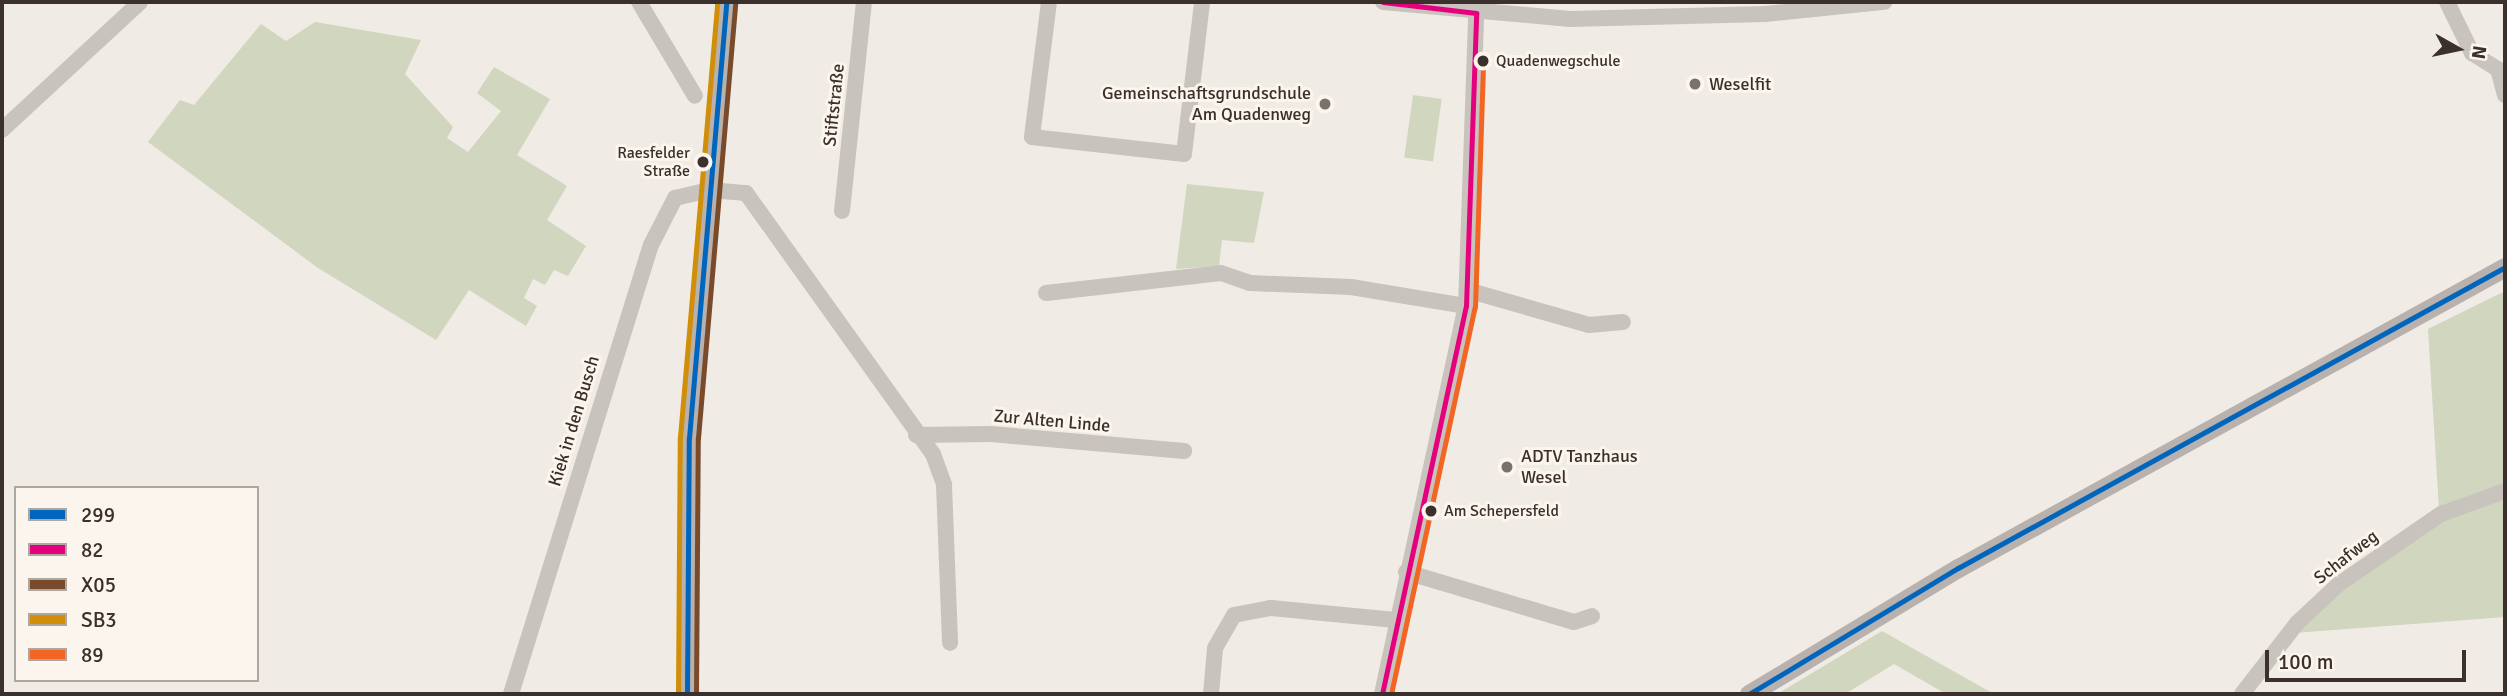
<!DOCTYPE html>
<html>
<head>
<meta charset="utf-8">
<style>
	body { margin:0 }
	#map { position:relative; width:2507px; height:696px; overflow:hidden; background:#f0ebe5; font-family:Signika,sans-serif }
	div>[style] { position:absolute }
	.green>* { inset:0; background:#d1d6bf; transform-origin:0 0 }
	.minor>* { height:16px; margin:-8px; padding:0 8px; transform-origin:8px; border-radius:8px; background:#c9c3be }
	.major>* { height:19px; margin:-9.5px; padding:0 9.5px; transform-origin:9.5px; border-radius:9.5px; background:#b8b1ad }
	.bus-1>* { height:5px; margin:-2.5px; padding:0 2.5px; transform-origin:2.5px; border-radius:2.5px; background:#0065bd }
	.bus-2>* { height:5px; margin:-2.5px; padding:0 2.5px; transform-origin:2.5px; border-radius:2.5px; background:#e5007d }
	.bus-3>* { height:5px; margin:-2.5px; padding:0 2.5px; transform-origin:2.5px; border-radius:2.5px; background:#7a4b2a }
	.bus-4>* { height:5px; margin:-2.5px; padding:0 2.5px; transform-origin:2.5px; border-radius:2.5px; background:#d18e09 }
	.bus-5>* { height:5px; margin:-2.5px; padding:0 2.5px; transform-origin:2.5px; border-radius:2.5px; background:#f26522 }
	.dots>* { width:19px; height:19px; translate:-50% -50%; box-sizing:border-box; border:4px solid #fbf5ee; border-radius:50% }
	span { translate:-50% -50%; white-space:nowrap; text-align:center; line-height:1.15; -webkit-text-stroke:6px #fbf5ee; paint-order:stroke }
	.bus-label { font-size:16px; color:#3b302b }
	.left { translate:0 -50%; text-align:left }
	.right { translate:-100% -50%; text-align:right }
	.poi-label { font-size:18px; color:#3b302b }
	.street-label { font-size:18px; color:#3b302b }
	.frame { position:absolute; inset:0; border:4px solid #3b302b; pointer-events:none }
	.legend { position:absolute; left:14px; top:486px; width:245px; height:196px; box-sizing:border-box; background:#fbf5ee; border:2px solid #aea6a0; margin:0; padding:9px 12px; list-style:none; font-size:21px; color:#3b302b }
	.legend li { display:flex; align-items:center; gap:14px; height:35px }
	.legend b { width:35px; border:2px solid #aea6a0 }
	.north { position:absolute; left:2423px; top:14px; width:70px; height:70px; -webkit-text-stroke:5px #fbf5ee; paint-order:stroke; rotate:99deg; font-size:19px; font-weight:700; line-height:28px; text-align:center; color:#3b302b }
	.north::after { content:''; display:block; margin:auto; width:24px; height:32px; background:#3b302b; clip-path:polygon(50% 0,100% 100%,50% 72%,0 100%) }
	.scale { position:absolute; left:2265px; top:650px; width:201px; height:32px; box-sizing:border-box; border:4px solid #3b302b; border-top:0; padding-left:9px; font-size:21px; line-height:24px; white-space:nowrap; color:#3b302b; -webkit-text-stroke:5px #fbf5ee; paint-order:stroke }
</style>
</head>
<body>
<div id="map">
	<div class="green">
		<i style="clip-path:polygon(315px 22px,421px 40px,405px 74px,453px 127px,447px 138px,468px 152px,501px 111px,477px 93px,494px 67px,550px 99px,517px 155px,567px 186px,547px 220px,586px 246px,568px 276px,554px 270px,545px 285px,533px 279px,524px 298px,537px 306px,526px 326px,469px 290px,436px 340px,318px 268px,148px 142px,180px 100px,194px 105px,261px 24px,286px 41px)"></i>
		<i style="left:1413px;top:95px;width:29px;height:63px;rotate:8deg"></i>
		<i style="clip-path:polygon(1187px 184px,1264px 192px,1254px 243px,1222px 240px,1219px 266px,1176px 269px)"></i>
		<i style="clip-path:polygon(2505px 291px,2505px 487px,2439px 510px,2428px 329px)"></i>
		<i style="clip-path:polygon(2505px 495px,2505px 617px,2294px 633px,2358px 575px,2443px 518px)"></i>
		<i style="clip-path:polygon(1882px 631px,1994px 694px,1946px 694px,1894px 664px,1845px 694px,1777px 694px)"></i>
	</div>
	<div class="minor">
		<i style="left:639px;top:2px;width:109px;rotate:59.2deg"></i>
		<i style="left:1049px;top:2px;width:136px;rotate:97.2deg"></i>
		<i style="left:1032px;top:137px;width:153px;rotate:6.4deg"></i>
		<i style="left:1184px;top:154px;width:153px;rotate:-83.2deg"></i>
		<i style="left:1383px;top:2px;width:188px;rotate:5.2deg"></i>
		<i style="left:1570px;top:19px;width:195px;rotate:-1.5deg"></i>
		<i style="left:1765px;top:14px;width:120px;rotate:-5.8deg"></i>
		<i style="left:2447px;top:2px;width:57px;rotate:63.9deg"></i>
		<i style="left:2472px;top:53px;width:31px;rotate:32deg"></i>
		<i style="left:2498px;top:69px;width:27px;rotate:75deg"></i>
		<i style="left:2px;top:130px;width:188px;rotate:-42.8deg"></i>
		<i style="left:842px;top:211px;width:210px;rotate:-84deg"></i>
		<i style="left:1467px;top:290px;width:127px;rotate:16deg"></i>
		<i style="left:1589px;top:325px;width:34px;rotate:-5deg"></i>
		<i style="left:1046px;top:293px;width:176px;rotate:-6.5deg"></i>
		<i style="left:1221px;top:273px;width:31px;rotate:19deg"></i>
		<i style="left:1250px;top:283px;width:101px;rotate:2.3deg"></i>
		<i style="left:1351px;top:287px;width:117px;rotate:9.4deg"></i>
		<i style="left:916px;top:435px;width:75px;rotate:-0.8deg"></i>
		<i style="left:991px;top:434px;width:194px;rotate:5deg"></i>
		<i style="left:1406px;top:572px;width:175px;rotate:16.6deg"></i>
		<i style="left:1574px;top:622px;width:19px;rotate:-18deg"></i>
		<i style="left:511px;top:694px;width:470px;rotate:-72.7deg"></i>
		<i style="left:651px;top:245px;width:53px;rotate:-62.9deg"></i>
		<i style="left:675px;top:198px;width:36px;rotate:-13deg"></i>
		<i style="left:710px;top:190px;width:36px;rotate:5deg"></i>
		<i style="left:746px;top:193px;width:321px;rotate:54.4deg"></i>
		<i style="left:933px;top:454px;width:33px;rotate:70deg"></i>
		<i style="left:944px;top:485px;width:158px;rotate:87.8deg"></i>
		<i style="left:1211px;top:694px;width:46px;rotate:-85deg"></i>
		<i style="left:1215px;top:648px;width:38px;rotate:-60deg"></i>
		<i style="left:1234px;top:615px;width:38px;rotate:-11deg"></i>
		<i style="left:1271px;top:608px;width:125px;rotate:5.5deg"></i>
		<i style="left:1382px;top:694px;width:397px;rotate:-77.8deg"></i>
		<i style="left:1466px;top:306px;width:293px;rotate:-88deg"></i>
		<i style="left:2242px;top:694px;width:90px;rotate:-52.2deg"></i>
		<i style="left:2297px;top:623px;width:57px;rotate:-42.9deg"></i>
		<i style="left:2339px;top:584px;width:124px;rotate:-34.5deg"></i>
		<i style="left:2441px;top:514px;width:68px;rotate:-19.8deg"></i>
	</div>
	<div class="major">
		<i style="left:687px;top:694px;width:256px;rotate:-89.6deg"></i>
		<i style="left:689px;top:438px;width:438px;rotate:-85.1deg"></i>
		<i style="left:1749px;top:694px;width:244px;rotate:-31.1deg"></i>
		<i style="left:1958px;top:568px;width:624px;rotate:-28.82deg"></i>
	</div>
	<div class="bus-1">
		<i style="left:687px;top:694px;width:256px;rotate:-89.6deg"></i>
		<i style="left:689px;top:438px;width:438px;rotate:-85.1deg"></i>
		<i style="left:1749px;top:694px;width:244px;rotate:-31.1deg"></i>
		<i style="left:1958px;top:568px;width:624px;rotate:-28.82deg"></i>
	</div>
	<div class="bus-2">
		<i style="left:1383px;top:2px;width:94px;rotate:6.7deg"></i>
		<i style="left:1382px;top:694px;width:397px;rotate:-77.8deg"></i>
		<i style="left:1466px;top:306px;width:293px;rotate:-88deg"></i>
	</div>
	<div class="bus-3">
		<i style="left:696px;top:694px;width:256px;rotate:-89.6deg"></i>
		<i style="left:698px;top:438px;width:437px;rotate:-85.1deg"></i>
	</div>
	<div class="bus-4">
		<i style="left:678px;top:694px;width:257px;rotate:-89.6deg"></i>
		<i style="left:680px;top:437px;width:437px;rotate:-85.1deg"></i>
	</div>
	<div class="bus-5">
		<i style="left:1391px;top:694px;width:396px;rotate:-77.8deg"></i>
		<i style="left:1475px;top:307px;width:246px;rotate:-88.1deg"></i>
	</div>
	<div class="dots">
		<i style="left:1483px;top:61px;background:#3b302b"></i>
		<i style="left:1695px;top:84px;background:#7a716c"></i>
		<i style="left:1325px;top:104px;background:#7a716c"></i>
		<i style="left:703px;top:162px;background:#3b302b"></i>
		<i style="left:1507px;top:467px;background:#7a716c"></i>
		<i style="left:1431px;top:511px;background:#3b302b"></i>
	</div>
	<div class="bus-label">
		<span class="left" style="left:1496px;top:61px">Quadenwegschule</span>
		<span class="right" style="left:690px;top:162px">Raesfelder<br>Straße</span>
		<span class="left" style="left:1444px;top:511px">Am Schepersfeld</span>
	</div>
	<div class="poi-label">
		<span class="left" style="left:1709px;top:84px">Weselfit</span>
		<span class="right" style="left:1311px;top:104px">Gemeinschaftsgrundschule<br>Am Quadenweg</span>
		<span class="left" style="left:1521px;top:467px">ADTV Tanzhaus<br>Wesel</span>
	</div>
	<div class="street-label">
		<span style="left:834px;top:105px;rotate:-84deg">Stiftstraße</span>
		<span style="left:574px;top:421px;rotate:-73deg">Kiek in den Busch</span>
		<span style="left:1052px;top:421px;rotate:5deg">Zur Alten Linde</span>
		<span style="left:2346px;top:557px;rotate:-38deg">Schafweg</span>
	</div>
	<div class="frame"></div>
	<ul class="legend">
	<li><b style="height:9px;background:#0065bd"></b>299</li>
	<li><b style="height:9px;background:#e5007d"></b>82</li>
	<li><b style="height:9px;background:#7a4b2a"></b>X05</li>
	<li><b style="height:9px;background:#d18e09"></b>SB3</li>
	<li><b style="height:9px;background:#f26522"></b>89</li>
	</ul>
	<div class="north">N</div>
	<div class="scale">100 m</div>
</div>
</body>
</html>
